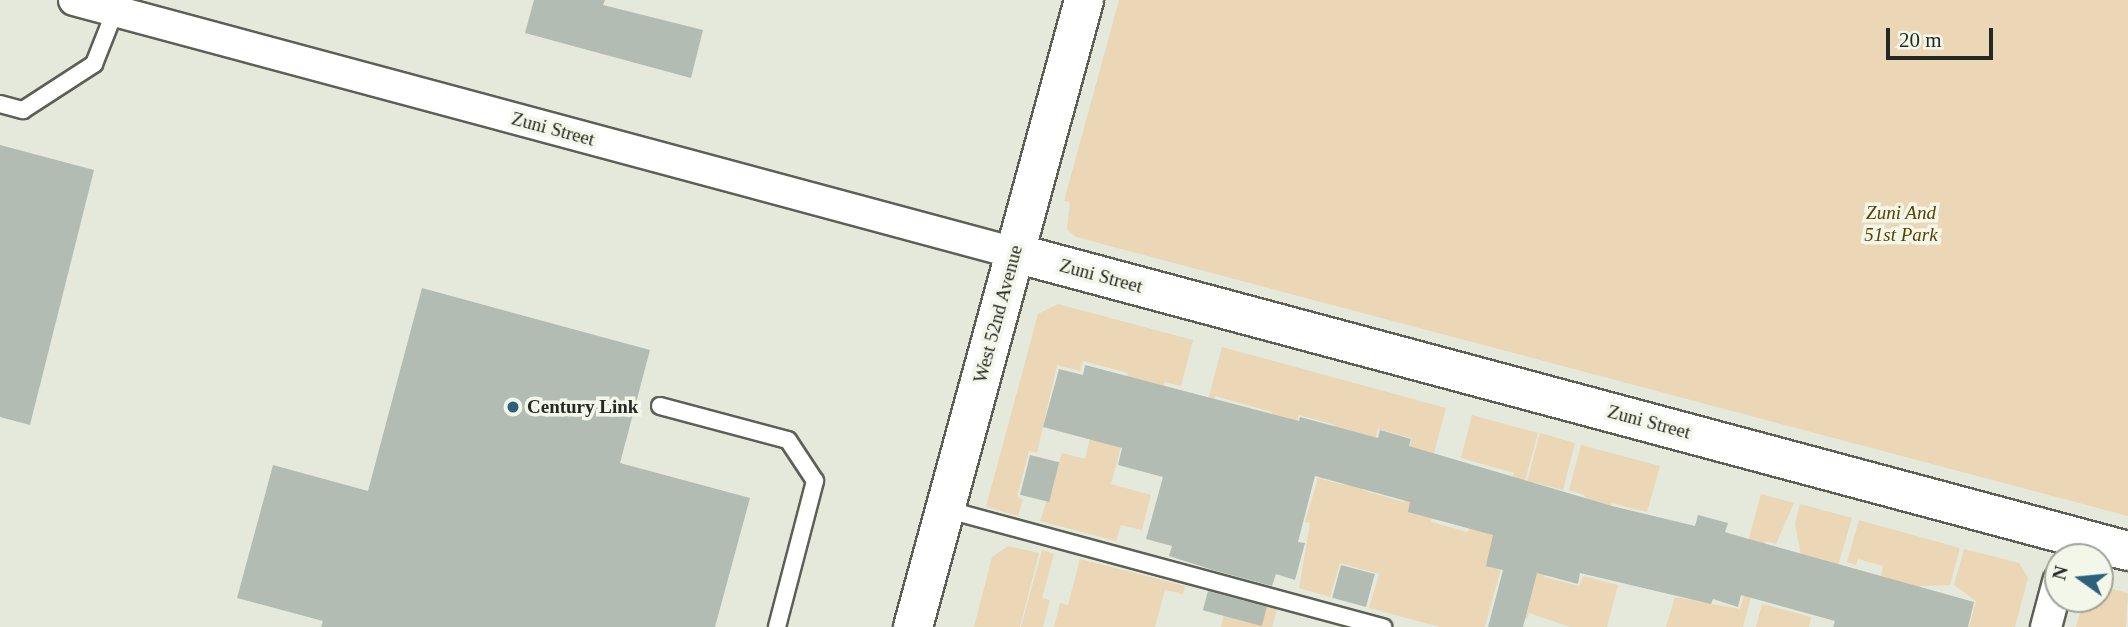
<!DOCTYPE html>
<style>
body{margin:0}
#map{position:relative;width:2128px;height:627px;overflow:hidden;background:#e4e9dc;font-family:"Times New Roman",serif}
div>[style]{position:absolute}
.green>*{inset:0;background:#ebd6b6}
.building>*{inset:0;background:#b2bcb2;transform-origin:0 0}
.roads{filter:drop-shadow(2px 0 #5c6055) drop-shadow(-2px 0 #5c6055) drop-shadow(0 2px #5c6055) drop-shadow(0 -2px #5c6055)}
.lane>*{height:16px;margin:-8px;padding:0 8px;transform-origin:8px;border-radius:8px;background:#fff}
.street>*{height:30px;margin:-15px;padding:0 15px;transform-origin:15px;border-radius:15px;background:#fff}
.secondary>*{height:38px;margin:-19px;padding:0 19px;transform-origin:19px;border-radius:19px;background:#fff}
.dots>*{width:19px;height:19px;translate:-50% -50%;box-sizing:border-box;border:4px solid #f2f7e9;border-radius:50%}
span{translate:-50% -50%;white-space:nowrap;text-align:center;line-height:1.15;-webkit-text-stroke:7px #f2f7e9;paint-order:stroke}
.street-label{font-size:19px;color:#262823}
.park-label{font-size:19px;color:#5c3f01;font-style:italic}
.poi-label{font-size:19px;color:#262823;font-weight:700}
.left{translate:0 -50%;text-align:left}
.north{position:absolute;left:2044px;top:543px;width:70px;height:70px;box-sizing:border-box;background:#f2f7e9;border:2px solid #a0a49a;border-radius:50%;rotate:285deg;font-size:19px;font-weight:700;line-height:28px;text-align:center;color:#262823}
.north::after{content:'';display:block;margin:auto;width:24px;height:32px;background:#2d607d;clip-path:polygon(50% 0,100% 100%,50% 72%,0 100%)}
.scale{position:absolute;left:1886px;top:28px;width:107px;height:32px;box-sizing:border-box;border:4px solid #262823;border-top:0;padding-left:9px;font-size:21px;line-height:24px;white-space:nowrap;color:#262823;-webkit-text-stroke:5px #f2f7e9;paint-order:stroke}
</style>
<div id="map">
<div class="green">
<div style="clip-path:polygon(1119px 0,2128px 0,2128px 516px,1076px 237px,1067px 229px,1070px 202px,1064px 201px)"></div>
<div style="clip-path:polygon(1058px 304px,1193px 340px,1181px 386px,1165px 382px,1161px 394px,1125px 385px,1128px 373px,1083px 361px,1080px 371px,1057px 365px,1037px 453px,1029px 451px,1017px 497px,1023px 499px,1018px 516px,986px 507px,1038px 314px)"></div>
<div style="clip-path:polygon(1222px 347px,1446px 408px,1434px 453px,1410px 447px,1412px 438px,1378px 429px,1370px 458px,1329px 447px,1335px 425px,1299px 415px,1284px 473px,1272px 412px,1215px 396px,1201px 447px,1196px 446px)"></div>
<div style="clip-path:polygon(1136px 391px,1111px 484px,1151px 495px,1142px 530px,1121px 525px,1116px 541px,1040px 521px,1062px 453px,1085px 459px,1092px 430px)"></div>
<div style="clip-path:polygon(1472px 415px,1538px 433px,1485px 627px,1440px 627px,1369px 608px,1379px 574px,1340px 563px,1330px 597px,1299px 588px,1310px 523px,1305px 522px,1318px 478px,1344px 485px,1353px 455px,1370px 460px,1362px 490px,1404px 502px,1406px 496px,1436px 504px,1431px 522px,1468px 532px,1472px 521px,1499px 528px,1514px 473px,1461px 458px)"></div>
<div style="clip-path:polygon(1540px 433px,1575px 443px,1563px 490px,1533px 482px,1515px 552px,1548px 561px,1544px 577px,1579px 586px,1583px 576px,1618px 585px,1607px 627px,1570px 627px,1529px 613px,1527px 619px,1493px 610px)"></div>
<div style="clip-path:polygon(1581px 445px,1660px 466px,1647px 512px,1612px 503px,1591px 576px,1582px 573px,1592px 507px,1584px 495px,1569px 490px)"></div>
<div style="clip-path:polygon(1761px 494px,1794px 503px,1776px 544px,1766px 541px,1743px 627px,1666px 627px,1675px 597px,1740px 609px,1751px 570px,1741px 568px)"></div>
<div style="clip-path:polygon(1800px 504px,1852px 518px,1838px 566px,1801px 555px,1795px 524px)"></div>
<div style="clip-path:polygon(1859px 520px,1960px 548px,1950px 585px,1920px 586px,1910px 627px,1875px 627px,1888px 578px,1881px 576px,1883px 566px,1858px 559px,1856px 565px,1847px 562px)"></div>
<div style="clip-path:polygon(1008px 546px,1039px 553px,1020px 627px,974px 627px,992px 557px)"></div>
<div style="clip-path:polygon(1964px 549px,2019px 563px,2028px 578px,2015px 627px,1969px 627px,1976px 601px,1954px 585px)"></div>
<div style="clip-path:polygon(1042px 550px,1054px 554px,1042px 598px,1050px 600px,1043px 627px,1021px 627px)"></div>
<div style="clip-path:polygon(1080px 559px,1185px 586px,1183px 594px,1165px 590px,1155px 627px,1054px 627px,1060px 603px,1068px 605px)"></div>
<div style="clip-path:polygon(2104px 587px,2128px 593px,2126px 627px,2076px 627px,2084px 599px,2100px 599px)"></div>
<div style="clip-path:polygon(1228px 597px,1277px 609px,1272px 627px,1221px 627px)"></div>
<div style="clip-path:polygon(1762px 604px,1811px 617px,1809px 627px,1756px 627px)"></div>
</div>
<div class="building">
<div style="clip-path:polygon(534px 0,605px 0,603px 5px,703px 30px,691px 78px,525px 33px)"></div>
<div style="clip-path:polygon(0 145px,94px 170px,30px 425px,0 417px)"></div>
<div style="clip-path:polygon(422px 288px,650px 350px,620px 463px,750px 498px,715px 627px,321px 627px,323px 621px,237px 598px,273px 465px,368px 491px)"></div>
<div style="clip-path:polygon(1085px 365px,1299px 421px,1300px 417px,1378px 438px,1380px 430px,1411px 439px,1409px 446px,1612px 506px,1691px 525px,1695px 526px,1698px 515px,1728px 523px,1725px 532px,1731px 534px,1974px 602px,1968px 627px,1833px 627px,1835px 621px,1741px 595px,1738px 607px,1713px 599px,1711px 604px,1580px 573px,1578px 584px,1537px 573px,1523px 627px,1488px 627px,1503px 570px,1486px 566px,1493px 535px,1408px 512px,1410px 502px,1315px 476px,1298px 542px,1305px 543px,1295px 580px,1276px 574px,1272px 586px,1213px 570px,1169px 556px,1172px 546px,1146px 539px,1163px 477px,1118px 465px,1122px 448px,1043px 427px,1059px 369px,1083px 375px)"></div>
<div style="left:1030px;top:455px;width:30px;height:41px;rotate:14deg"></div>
<div style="left:1341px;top:565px;width:35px;height:34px;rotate:15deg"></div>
<div style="left:1208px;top:591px;width:61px;height:20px;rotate:15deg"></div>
</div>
<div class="roads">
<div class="lane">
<div style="left:0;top:104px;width:24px;rotate:15deg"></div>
<div style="left:23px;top:110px;width:85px;rotate:-32.9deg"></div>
<div style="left:94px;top:64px;width:57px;rotate:-68.4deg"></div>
<div style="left:660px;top:406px;width:132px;rotate:14.9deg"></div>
<div style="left:788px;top:440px;width:49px;rotate:56.6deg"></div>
<div style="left:815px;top:481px;width:151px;rotate:104.6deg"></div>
<div style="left:945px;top:509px;width:454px;rotate:15.1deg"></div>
</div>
<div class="street">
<div style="left:74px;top:0;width:974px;rotate:15.05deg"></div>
<div style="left:2046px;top:627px;width:47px;rotate:-75.1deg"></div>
</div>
<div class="secondary">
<div style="left:1015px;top:253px;width:1152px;rotate:14.99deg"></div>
<div style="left:913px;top:627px;width:650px;rotate:-74.74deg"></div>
</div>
</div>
<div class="dots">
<div style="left:513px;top:407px;background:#2d607d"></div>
</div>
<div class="street-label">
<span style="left:553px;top:129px;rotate:15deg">Zuni Street</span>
<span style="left:1101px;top:276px;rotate:15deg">Zuni Street</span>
<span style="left:998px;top:314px;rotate:-75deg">West 52nd Avenue</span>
<span style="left:1649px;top:422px;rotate:15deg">Zuni Street</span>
</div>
<div class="park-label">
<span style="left:1901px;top:224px">Zuni And<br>51st Park</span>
</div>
<div class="poi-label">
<span class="left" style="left:527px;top:407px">Century Link</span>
</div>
<div class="north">N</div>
<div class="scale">20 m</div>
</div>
